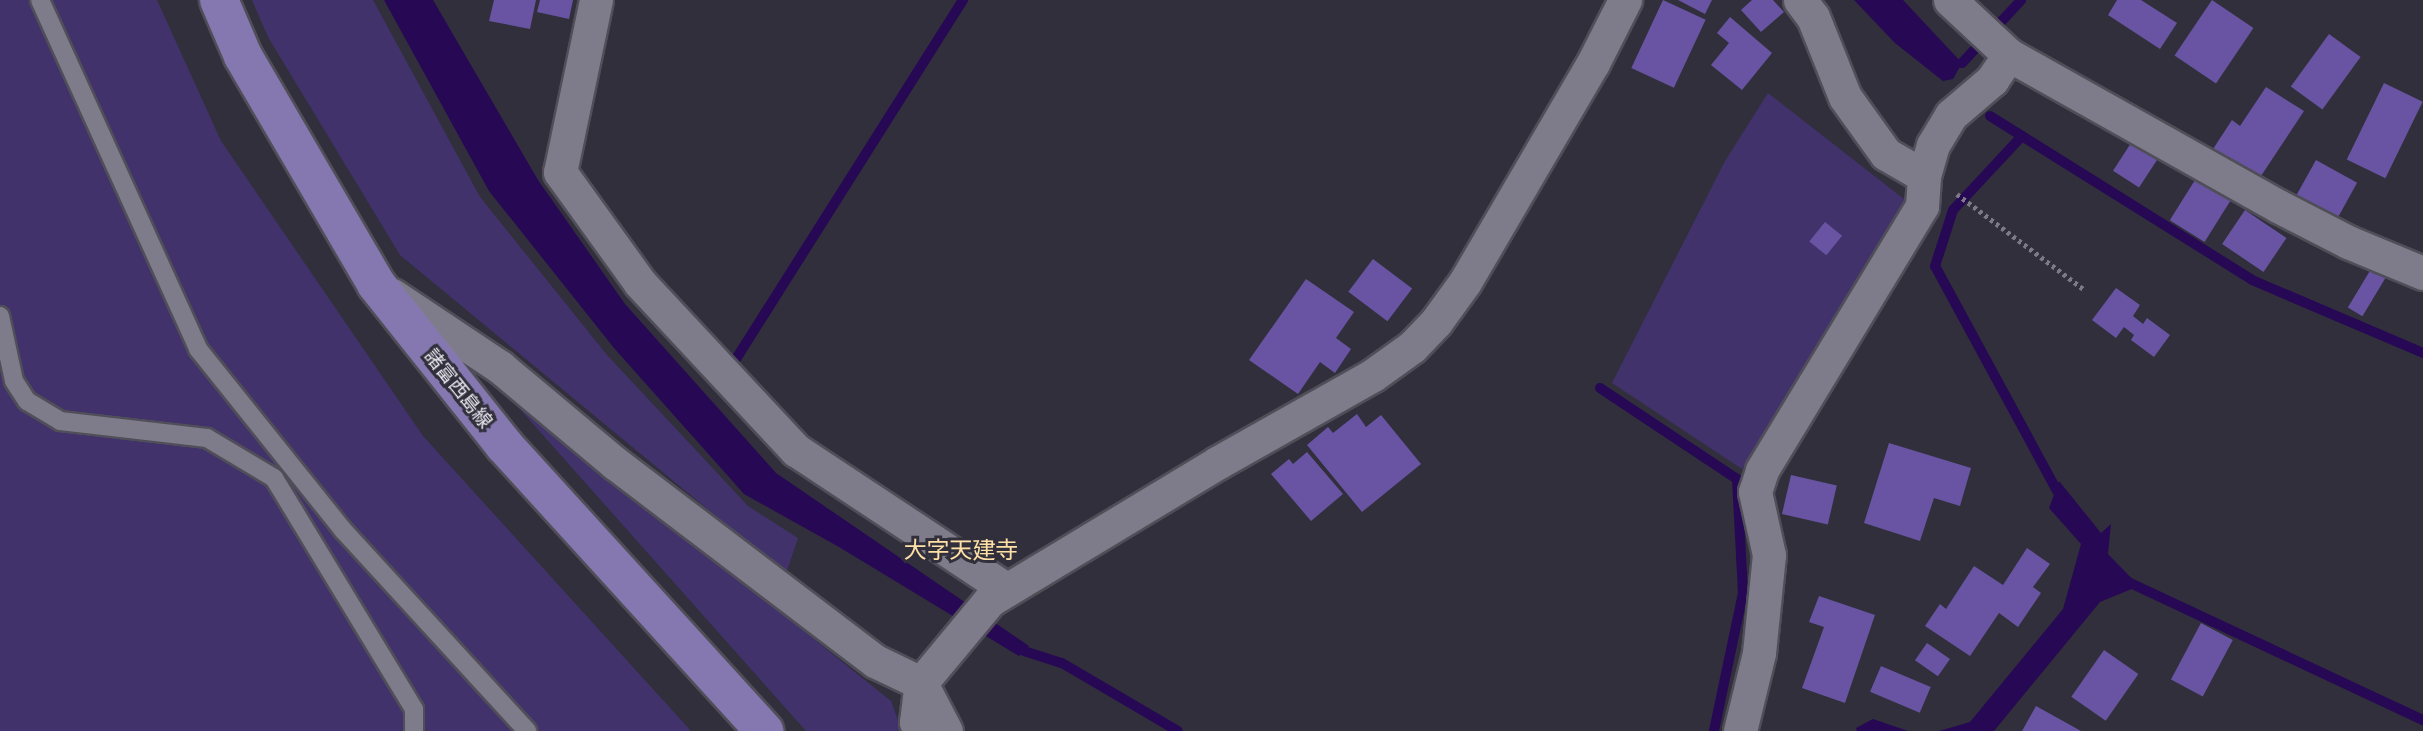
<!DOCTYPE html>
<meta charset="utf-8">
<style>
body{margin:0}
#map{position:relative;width:2423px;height:731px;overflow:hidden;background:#312f3b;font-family:Lato,"Noto Sans JP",sans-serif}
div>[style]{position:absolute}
.green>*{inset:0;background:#42326c}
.water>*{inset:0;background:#270855}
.stream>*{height:10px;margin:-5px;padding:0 5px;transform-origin:5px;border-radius:5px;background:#270855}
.building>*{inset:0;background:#6854a3;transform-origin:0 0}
.path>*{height:4.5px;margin-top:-2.25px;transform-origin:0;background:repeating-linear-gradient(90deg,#7c7a85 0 3.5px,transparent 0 7px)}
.roads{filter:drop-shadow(2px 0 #504e58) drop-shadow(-2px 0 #504e58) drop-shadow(0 2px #504e58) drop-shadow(0 -2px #504e58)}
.lane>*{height:18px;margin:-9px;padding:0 9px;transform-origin:9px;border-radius:9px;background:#7e7c8a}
.street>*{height:33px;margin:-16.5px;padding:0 16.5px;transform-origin:16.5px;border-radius:16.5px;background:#7e7c8a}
.primary>*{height:38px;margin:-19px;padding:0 19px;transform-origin:19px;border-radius:19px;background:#8578b1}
span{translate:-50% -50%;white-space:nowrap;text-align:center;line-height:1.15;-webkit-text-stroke:6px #312f3b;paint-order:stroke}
.street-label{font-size:19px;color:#ebeaf2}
.quarter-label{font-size:23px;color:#fee0a7}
</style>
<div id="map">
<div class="green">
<div style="clip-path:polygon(0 0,157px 0,221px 141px,423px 436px,691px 731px,0 731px)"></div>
<div style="clip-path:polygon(252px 0,373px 0,480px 197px,607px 355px,748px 506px,798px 538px,786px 574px,400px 255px,268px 37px)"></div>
<div style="clip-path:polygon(1768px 93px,1909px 203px,1742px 469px,1612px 383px,1725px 161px)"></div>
<div style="clip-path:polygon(502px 389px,891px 701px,902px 731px,806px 731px)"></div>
</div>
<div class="water">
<div style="clip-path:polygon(384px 0,433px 0,538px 180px,625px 304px,776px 473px,1029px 646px,1019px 656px,839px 547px,744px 494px,614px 348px,489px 191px)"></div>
<div style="clip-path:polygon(1854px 0,1903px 0,1962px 63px,1953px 79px,1943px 81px,1895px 43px)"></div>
<div style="clip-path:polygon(2059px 481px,2101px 533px,2111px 524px,2108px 554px,2139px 586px,2100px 602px,1994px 731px,1939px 731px,1970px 722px,2063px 609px,2081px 544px,2049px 508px)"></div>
<div style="clip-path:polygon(1873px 719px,1908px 731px,1857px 731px,1856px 728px)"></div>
</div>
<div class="stream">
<div style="left:1998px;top:25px;width:34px;rotate:-47deg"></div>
<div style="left:1962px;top:63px;width:21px;rotate:-47deg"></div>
<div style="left:1990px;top:116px;width:309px;rotate:32deg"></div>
<div style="left:2252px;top:280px;width:186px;rotate:23.1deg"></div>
<div style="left:2022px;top:136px;width:101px;rotate:133deg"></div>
<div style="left:1953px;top:210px;width:59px;rotate:107.8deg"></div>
<div style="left:1935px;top:266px;width:268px;rotate:61.5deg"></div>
<div style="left:736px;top:359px;width:425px;rotate:-57.7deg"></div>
<div style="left:1600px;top:388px;width:164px;rotate:33.6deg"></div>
<div style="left:1737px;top:479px;width:114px;rotate:87deg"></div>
<div style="left:1743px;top:593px;width:141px;rotate:101.9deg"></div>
<div style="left:2126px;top:581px;width:328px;rotate:25.1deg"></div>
<div style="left:1024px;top:651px;width:40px;rotate:18deg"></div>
<div style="left:1062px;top:663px;width:134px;rotate:30.4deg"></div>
</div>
<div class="building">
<div style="clip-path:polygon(494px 0,536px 0,530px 29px,489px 21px)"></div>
<div style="clip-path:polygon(540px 0,573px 0,569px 19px,537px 12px)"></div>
<div style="left:1663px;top:0;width:47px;height:75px;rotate:25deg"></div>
<div style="clip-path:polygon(1678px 0,1712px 0,1705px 14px)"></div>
<div style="clip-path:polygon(1752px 0,1773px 0,1784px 12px,1761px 32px,1741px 10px)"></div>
<div style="clip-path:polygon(2117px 0,2141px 0,2177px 23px,2160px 49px,2108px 15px)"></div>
<div style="left:2212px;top:0;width:50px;height:67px;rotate:34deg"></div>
<div style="clip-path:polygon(1730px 17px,1772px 53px,1742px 90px,1711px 65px,1729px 43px,1717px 33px)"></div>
<div style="left:2329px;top:34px;width:39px;height:65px;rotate:36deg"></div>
<div style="left:2384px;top:83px;width:43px;height:85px;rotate:26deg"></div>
<div style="clip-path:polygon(2266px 87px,2304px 111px,2259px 179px,2213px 149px,2232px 120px,2240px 126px)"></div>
<div style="left:2131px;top:143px;width:31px;height:33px;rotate:33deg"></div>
<div style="left:2316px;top:160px;width:47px;height:43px;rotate:29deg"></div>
<div style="left:2200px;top:172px;width:41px;height:57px;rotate:32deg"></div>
<div style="left:2245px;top:210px;width:50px;height:41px;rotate:34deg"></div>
<div style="left:1825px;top:222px;width:22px;height:25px;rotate:39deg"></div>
<div style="left:1373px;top:259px;width:49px;height:41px;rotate:37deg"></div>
<div style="left:2371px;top:269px;width:17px;height:45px;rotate:31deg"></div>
<div style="clip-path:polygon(1306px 279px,1354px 312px,1336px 338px,1351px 349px,1335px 373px,1320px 362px,1298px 394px,1249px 360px)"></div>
<div style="clip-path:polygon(2116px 288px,2140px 305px,2133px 316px,2143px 324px,2147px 318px,2170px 335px,2154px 357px,2131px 340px,2134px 335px,2124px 327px,2116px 338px,2092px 320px)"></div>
<div style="clip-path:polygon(1357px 414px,1366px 427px,1381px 415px,1421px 464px,1362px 512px,1307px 445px,1328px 427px,1333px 433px)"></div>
<div style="clip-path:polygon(1889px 443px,1971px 468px,1960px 506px,1934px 498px,1920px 541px,1864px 523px)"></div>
<div style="clip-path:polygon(1307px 452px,1343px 494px,1311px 521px,1271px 474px,1289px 459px,1293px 464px)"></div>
<div style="left:1791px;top:475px;width:47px;height:40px;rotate:13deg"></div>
<div style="clip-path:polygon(2027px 548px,2050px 564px,2033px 587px,2041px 593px,2018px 627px,1999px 613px,1970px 656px,1925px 626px,1940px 604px,1946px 609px,1974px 566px,2003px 585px)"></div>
<div style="clip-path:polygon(1819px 596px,1875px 615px,1845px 703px,1802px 688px,1824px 627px,1809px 622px)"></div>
<div style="left:2201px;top:623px;width:36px;height:64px;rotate:28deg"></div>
<div style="left:1927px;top:643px;width:28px;height:21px;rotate:35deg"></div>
<div style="left:2104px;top:650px;width:42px;height:57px;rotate:35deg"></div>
<div style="left:1881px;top:666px;width:54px;height:28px;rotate:23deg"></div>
<div style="clip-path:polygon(2036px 706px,2081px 731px,2022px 731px)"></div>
</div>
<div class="path">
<div style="left:1957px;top:194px;width:160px;rotate:36.9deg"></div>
</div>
<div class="roads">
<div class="lane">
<div style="left:40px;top:0;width:383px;rotate:65.6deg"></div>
<div style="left:198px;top:349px;width:232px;rotate:51.3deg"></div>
<div style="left:343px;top:530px;width:273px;rotate:47.5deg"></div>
<div style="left:0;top:316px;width:66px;rotate:77.8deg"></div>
<div style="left:14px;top:381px;width:24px;rotate:57deg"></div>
<div style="left:27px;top:401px;width:39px;rotate:31deg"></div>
<div style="left:60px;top:421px;width:148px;rotate:6.6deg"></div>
<div style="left:207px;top:438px;width:78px;rotate:30.8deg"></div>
<div style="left:274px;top:478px;width:270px;rotate:58.8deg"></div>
<div style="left:414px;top:709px;width:22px;rotate:90deg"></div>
</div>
<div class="street">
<div style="left:596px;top:0;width:176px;rotate:101.8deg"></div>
<div style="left:560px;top:172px;width:137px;rotate:54.2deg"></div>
<div style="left:640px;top:283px;width:229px;rotate:47deg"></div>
<div style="left:796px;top:450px;width:252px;rotate:33.5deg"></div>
<div style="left:1800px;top:0;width:21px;rotate:53deg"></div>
<div style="left:1813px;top:17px;width:86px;rotate:68.2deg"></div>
<div style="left:1845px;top:97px;width:70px;rotate:54.3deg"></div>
<div style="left:1886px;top:154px;width:44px;rotate:30.1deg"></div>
<div style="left:1950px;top:0;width:81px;rotate:43deg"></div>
<div style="left:2009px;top:55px;width:308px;rotate:29.3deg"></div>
<div style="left:2278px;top:206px;width:79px;rotate:27.2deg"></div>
<div style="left:2348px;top:242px;width:81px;rotate:22.5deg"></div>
<div style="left:392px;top:295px;width:130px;rotate:33.7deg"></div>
<div style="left:500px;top:367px;width:150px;rotate:39.9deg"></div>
<div style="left:615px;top:463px;width:327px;rotate:37.3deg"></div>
<div style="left:875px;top:661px;width:51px;rotate:25.6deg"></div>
<div style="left:921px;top:683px;width:54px;rotate:62.5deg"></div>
<div style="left:920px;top:731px;width:10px;rotate:-114deg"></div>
<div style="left:916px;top:722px;width:39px;rotate:-83deg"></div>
<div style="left:921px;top:683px;width:108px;rotate:-50.3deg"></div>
<div style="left:990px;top:600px;width:265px;rotate:-31.1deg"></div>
<div style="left:1217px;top:463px;width:179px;rotate:-29.4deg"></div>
<div style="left:1373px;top:375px;width:48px;rotate:-35.7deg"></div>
<div style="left:1412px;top:347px;width:35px;rotate:-46deg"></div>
<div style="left:1436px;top:322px;width:49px;rotate:-54.1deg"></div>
<div style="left:1465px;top:282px;width:254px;rotate:-59.7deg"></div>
<div style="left:1593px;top:63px;width:71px;rotate:-63.1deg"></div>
<div style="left:1740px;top:731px;width:80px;rotate:-76.3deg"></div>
<div style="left:1759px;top:653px;width:99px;rotate:-84.2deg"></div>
<div style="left:1769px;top:555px;width:65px;rotate:-102.5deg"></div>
<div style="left:1755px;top:492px;width:23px;rotate:-72deg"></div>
<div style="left:1762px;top:470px;width:309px;rotate:-58.8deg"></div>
<div style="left:1922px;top:206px;width:30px;rotate:-86deg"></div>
<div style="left:1924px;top:176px;width:32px;rotate:-74deg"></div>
<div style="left:1933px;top:145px;width:35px;rotate:-59deg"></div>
<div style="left:1951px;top:115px;width:54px;rotate:-40.5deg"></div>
<div style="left:1992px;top:80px;width:30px;rotate:-56deg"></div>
</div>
<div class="primary">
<div style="left:219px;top:0;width:61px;rotate:66.8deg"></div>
<div style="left:243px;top:56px;width:264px;rotate:59.7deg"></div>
<div style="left:376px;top:284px;width:206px;rotate:51.5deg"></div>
<div style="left:504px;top:445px;width:387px;rotate:47.7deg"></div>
</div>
</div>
<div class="street-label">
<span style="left:459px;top:388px;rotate:51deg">諸富西島線</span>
</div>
<div class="quarter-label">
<span style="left:961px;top:549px">大字天建寺</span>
</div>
</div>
